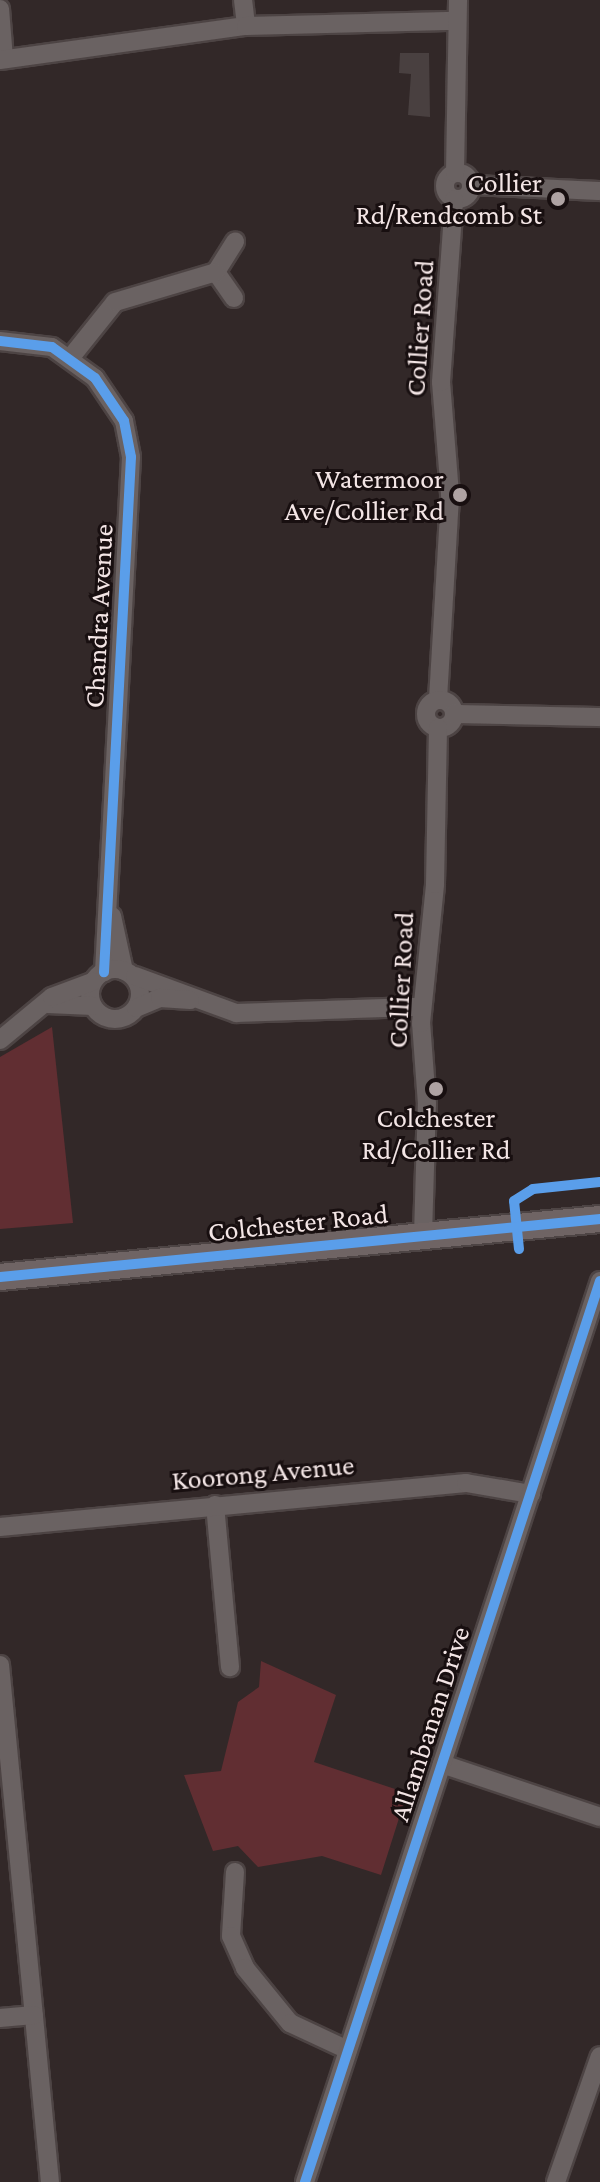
<!DOCTYPE html>
<style>
body{margin:0}
#map{position:relative;width:600px;height:2182px;overflow:hidden;background:#322828;font-family:"Crimson Pro",serif}
div>[style]{position:absolute}
.green>*{inset:0;background:#612e32}
.building>*{inset:0;background:#494040}
.roads{filter:drop-shadow(2px 0 #4d4444) drop-shadow(-2px 0 #4d4444) drop-shadow(0 2px #4d4444) drop-shadow(0 -2px #4d4444)}
.street>*{height:18px;margin:-9px;padding:0 9px;transform-origin:9px;border-radius:9px;background:#6a6262}
.street>.ring{margin:-9px;padding:0;box-sizing:content-box;background:none;border:18px solid #6a6262;border-radius:50%}
.secondary>*{height:26px;margin:-13px;padding:0 13px;transform-origin:13px;border-radius:13px;background:#6f6464}
.cycleway>*{height:10px;margin:-5px;padding:0 5px;transform-origin:5px;border-radius:5px;background:#5a9eea}
.dots>*{width:22px;height:22px;translate:-50% -50%;box-sizing:border-box;border:4px solid #180f10;border-radius:50%}
span{translate:-50% -50%;white-space:nowrap;text-align:center;line-height:1.15;-webkit-text-stroke:6px #180f10;paint-order:stroke}
.poi-label{font-size:28px;color:#f3e5e5}
.right{translate:-100% -50%;text-align:right}
.street-label{font-size:28px;color:#f3e5e5}
</style>
<div id="map">
<div class="green">
<div style="clip-path:polygon(52px 1027px,73px 1223px,0 1229px,0 1057px)"></div>
<div style="clip-path:polygon(261px 1661px,336px 1695px,314px 1762px,407px 1793px,381px 1875px,322px 1856px,258px 1867px,238px 1846px,213px 1851px,184px 1775px,221px 1771px,238px 1702px,259px 1687px)"></div>
</div>
<div class="building">
<div style="clip-path:polygon(400px 53px,429px 53px,430px 117px,408px 115px,411px 74px,399px 73px)"></div>
</div>
<div class="roads">
<div class="street">
<div style="left:243px;top:0;width:26px;rotate:83deg"></div>
<div style="left:0;top:9px;width:50px;rotate:85.4deg"></div>
<div style="left:0;top:60px;width:248px;rotate:-7.9deg"></div>
<div style="left:246px;top:26px;width:211px;rotate:-1.4deg"></div>
<div class="ring" style="left:445px;top:173px;width:8px;height:8px"></div>
<div style="left:455px;top:173px;width:173px;rotate:-89deg"></div>
<div style="left:472px;top:185px;width:128px;rotate:2.7deg"></div>
<div style="left:234px;top:298px;width:32px;rotate:-125deg"></div>
<div style="left:216px;top:272px;width:36px;rotate:-58deg"></div>
<div style="left:0;top:341px;width:52px;rotate:6.6deg"></div>
<div style="left:52px;top:347px;width:53px;rotate:35.8deg"></div>
<div style="left:95px;top:378px;width:52px;rotate:56deg"></div>
<div style="left:124px;top:421px;width:37px;rotate:79deg"></div>
<div style="left:131px;top:457px;width:516px;rotate:93deg"></div>
<div style="left:71px;top:357px;width:70px;rotate:-51.3deg"></div>
<div style="left:115px;top:302px;width:105px;rotate:-16.5deg"></div>
<div style="left:438px;top:699px;width:205px;rotate:-86.6deg"></div>
<div style="left:450px;top:494px;width:112px;rotate:-94.6deg"></div>
<div style="left:441px;top:382px;width:183px;rotate:-85.9deg"></div>
<div class="ring" style="left:426px;top:700px;width:10px;height:10px"></div>
<div style="left:454px;top:714px;width:146px;rotate:1.2deg"></div>
<div style="left:112px;top:916px;width:56px;rotate:77.7deg"></div>
<div class="ring" style="left:90px;top:969px;width:32px;height:32px"></div>
<div style="left:135px;top:976px;width:108px;rotate:20.1deg"></div>
<div style="left:236px;top:1013px;width:185px;rotate:-1.9deg"></div>
<div style="left:47px;top:1004px;width:46px;rotate:2.5deg"></div>
<div style="left:136px;top:1008px;width:26px;rotate:-23deg"></div>
<div style="left:160px;top:998px;width:30px;rotate:4deg"></div>
<div style="left:0;top:1040px;width:67px;rotate:-39.6deg"></div>
<div style="left:52px;top:997px;width:43px;rotate:-20.6deg"></div>
<div style="left:423px;top:1235px;width:131px;rotate:-88.3deg"></div>
<div style="left:427px;top:1104px;width:81px;rotate:-94.2deg"></div>
<div style="left:421px;top:1023px;width:140px;rotate:-84.2deg"></div>
<div style="left:435px;top:884px;width:156px;rotate:-88.9deg"></div>
<div style="left:215px;top:1505px;width:163px;rotate:84.7deg"></div>
<div style="left:0;top:1527px;width:468px;rotate:-5.4deg"></div>
<div style="left:466px;top:1483px;width:66px;rotate:9.6deg"></div>
<div style="left:0;top:1665px;width:519px;rotate:84.48deg"></div>
<div style="left:442px;top:1764px;width:167px;rotate:18.5deg"></div>
<div style="left:235px;top:1872px;width:64px;rotate:93.6deg"></div>
<div style="left:231px;top:1936px;width:35px;rotate:66deg"></div>
<div style="left:245px;top:1968px;width:71px;rotate:50.7deg"></div>
<div style="left:290px;top:2023px;width:64px;rotate:25deg"></div>
<div style="left:0;top:2018px;width:34px;rotate:-5deg"></div>
<div style="left:305px;top:2182px;width:948px;rotate:-71.87deg"></div>
<div style="left:556px;top:2182px;width:133px;rotate:-70.8deg"></div>
</div>
<div class="secondary">
<div style="left:0;top:1277px;width:603px;rotate:-5.52deg"></div>
</div>
</div>
<div class="cycleway">
<div style="left:0;top:341px;width:52px;rotate:6.6deg"></div>
<div style="left:52px;top:347px;width:53px;rotate:35.8deg"></div>
<div style="left:95px;top:378px;width:52px;rotate:56deg"></div>
<div style="left:124px;top:421px;width:37px;rotate:79deg"></div>
<div style="left:131px;top:457px;width:516px;rotate:93deg"></div>
<div style="left:519px;top:1249px;width:48px;rotate:-95.9deg"></div>
<div style="left:514px;top:1201px;width:22px;rotate:-32deg"></div>
<div style="left:533px;top:1189px;width:67px;rotate:-6deg"></div>
<div style="left:0;top:1277px;width:603px;rotate:-5.52deg"></div>
<div style="left:305px;top:2182px;width:948px;rotate:-71.87deg"></div>
</div>
<div class="dots">
<div style="left:558px;top:199px;background:#afa3a3"></div>
<div style="left:460px;top:495px;background:#afa3a3"></div>
<div style="left:436px;top:1089px;background:#afa3a3"></div>
</div>
<div class="poi-label">
<span class="right" style="left:542px;top:199px">Collier<br>Rd/Rendcomb St</span>
<span class="right" style="left:444px;top:495px">Watermoor<br>Ave/Collier Rd</span>
<span style="left:436px;top:1134px">Colchester<br>Rd/Collier Rd</span>
</div>
<div class="street-label">
<span style="left:420px;top:328px;rotate:-86deg">Collier Road</span>
<span style="left:99px;top:616px;rotate:-87deg">Chandra Avenue</span>
<span style="left:401px;top:980px;rotate:-87deg">Collier Road</span>
<span style="left:298px;top:1223px;rotate:-6deg">Colchester Road</span>
<span style="left:263px;top:1473px;rotate:-5deg">Koorong Avenue</span>
<span style="left:430px;top:1724px;rotate:-72deg">Allambanan Drive</span>
</div>
</div>
